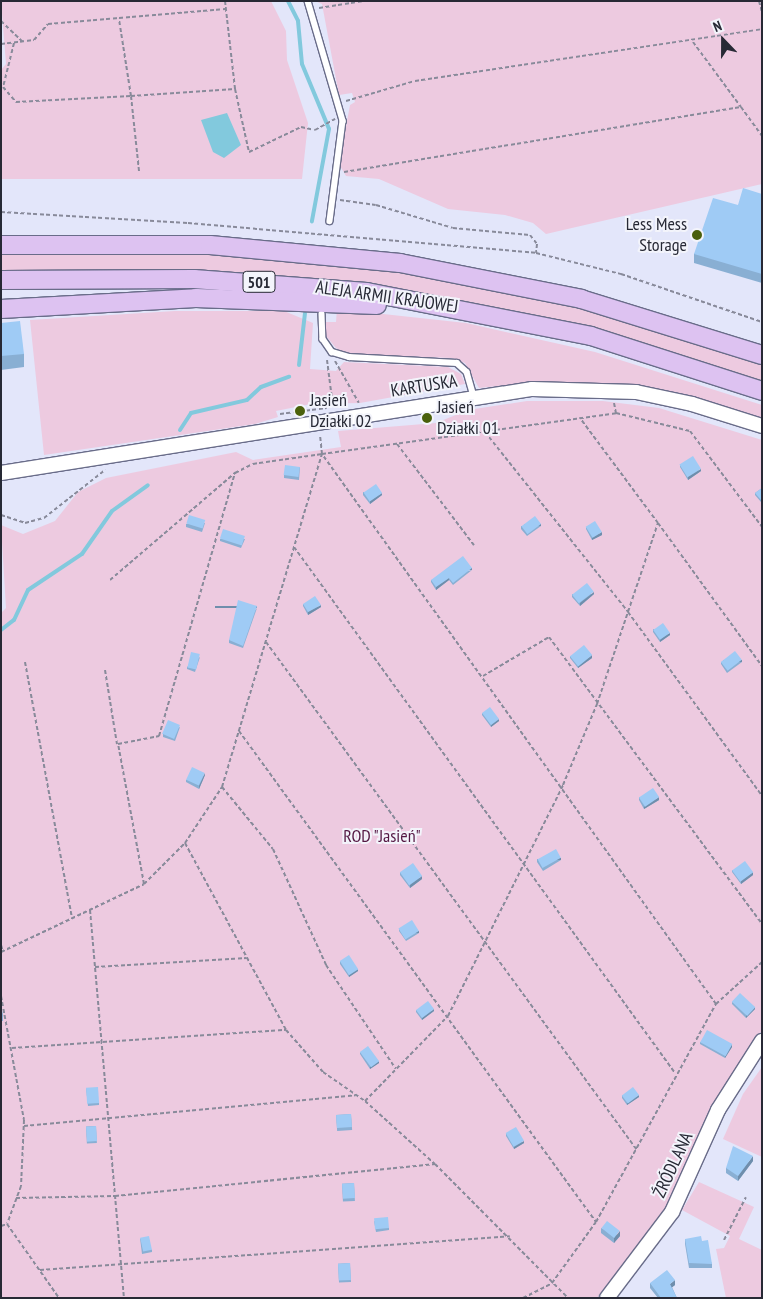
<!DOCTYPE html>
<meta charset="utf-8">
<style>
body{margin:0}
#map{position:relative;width:763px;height:1299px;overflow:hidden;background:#e3e6fa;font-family:"PT Sans Narrow",sans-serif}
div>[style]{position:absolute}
.green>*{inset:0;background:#edcae0}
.water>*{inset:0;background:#82c9dd}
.stream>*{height:4px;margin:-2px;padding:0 2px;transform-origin:2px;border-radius:2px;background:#82c9dd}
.path>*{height:2px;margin-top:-1px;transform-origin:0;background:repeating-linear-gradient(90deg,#888a9a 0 4px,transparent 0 6.5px)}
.roads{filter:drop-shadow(1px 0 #696c89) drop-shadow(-1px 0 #696c89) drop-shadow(0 1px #696c89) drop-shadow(0 -1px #696c89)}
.service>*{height:5.5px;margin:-2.75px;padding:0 2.75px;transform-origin:2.75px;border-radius:2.75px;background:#fff}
.tertiary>*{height:14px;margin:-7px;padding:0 7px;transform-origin:7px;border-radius:7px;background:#fff}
.primary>*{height:18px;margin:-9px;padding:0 9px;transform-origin:9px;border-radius:9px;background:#ddc2f1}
.wall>*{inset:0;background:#89afd3;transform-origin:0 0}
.shaded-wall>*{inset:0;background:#6f8eac;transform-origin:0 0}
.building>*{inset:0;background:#9fcbf5;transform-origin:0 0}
.dots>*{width:14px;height:14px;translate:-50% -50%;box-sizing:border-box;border:2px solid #f3f4fb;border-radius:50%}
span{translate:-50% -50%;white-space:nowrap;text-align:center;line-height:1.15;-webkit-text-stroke:4px #f3f4fb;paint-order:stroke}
.shield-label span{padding:1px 4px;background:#f3f4fb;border:1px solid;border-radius:4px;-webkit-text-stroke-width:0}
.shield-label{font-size:16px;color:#272935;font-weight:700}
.poi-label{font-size:18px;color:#272935}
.right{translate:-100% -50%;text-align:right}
.left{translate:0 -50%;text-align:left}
.street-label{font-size:18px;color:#272935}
.park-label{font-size:18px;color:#551844}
.frame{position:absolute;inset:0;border:2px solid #272935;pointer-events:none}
.north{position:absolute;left:698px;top:15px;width:50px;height:50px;-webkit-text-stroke:4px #f3f4fb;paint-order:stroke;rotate:338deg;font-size:14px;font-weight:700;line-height:20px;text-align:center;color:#272935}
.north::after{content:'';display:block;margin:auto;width:18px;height:22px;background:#272935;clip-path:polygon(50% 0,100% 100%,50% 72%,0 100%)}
</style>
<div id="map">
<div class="green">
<div style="clip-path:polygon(1px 1px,271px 1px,286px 31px,287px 60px,308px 123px,302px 179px,1px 179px,1px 70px,6px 64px)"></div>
<div style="clip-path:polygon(315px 1px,762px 1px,762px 184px,546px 234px,533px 223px,505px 215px,448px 209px,379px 179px,346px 176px,339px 164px,350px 105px,355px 102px,352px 93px,339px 95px,322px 4px)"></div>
<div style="clip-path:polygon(131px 251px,262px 255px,489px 285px,594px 311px,762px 364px,762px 383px,591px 328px,356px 284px,263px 274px,1px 271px,1px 252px)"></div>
<div style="clip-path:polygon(337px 309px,466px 323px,595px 352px,762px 405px,762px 420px,647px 387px,535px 382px,479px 388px,465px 363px,451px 358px,346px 354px,336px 348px,326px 336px,325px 322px,336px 322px)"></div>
<div style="clip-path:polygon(175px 311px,284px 311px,313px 323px,310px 369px,336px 371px,344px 362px,448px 367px,461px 374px,465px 384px,360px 403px,311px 404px,276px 411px,278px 417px,255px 424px,44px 455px,30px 320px)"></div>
<div style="clip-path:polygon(527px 401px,603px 401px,659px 408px,762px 440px,762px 1030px,710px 1110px,671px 1201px,597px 1298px,1px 1298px,1px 613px,6px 608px,1px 525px,23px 534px,55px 521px,78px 492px,106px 478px,236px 452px,253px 460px,341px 447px,338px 431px,436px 423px,468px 410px)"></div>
<div style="clip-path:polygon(762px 1067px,762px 1157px,723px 1139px,743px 1094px)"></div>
<div style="clip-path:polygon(699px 1182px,754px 1207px,739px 1239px,762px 1250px,762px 1298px,726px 1298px,716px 1249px,724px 1248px,730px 1236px,682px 1210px)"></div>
</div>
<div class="water">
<div style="clip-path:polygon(227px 113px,241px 145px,224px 158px,213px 152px,201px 120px)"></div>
</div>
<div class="stream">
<div style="left:288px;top:1px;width:22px;rotate:63deg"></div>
<div style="left:298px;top:21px;width:43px;rotate:84.7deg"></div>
<div style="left:302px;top:64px;width:70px;rotate:67.4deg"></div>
<div style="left:329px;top:129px;width:94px;rotate:100.5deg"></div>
<div style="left:299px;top:365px;width:52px;rotate:-83.4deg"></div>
<div style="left:180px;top:430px;width:20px;rotate:-57deg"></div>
<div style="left:191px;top:413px;width:57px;rotate:-13.1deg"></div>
<div style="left:247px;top:400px;width:19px;rotate:-43deg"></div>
<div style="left:261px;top:387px;width:30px;rotate:-20deg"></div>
<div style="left:1px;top:630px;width:16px;rotate:-38deg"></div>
<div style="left:14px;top:620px;width:33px;rotate:-65deg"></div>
<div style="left:28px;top:590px;width:65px;rotate:-33.7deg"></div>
<div style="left:82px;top:554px;width:52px;rotate:-55.1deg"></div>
<div style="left:112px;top:511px;width:44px;rotate:-35.8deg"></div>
</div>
<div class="path">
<div style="left:225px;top:1px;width:89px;rotate:83.5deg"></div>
<div style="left:759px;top:1px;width:11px;rotate:75deg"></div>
<div style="left:319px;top:8px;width:45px;rotate:-9deg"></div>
<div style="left:1px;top:21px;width:30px;rotate:44deg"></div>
<div style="left:693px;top:42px;width:81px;rotate:53.6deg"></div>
<div style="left:14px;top:43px;width:45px;rotate:104deg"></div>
<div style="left:3px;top:87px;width:20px;rotate:49deg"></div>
<div style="left:16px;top:102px;width:115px;rotate:-3deg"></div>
<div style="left:131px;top:96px;width:78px;rotate:-98.9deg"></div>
<div style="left:1px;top:44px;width:33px;rotate:-7deg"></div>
<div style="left:34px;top:40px;width:21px;rotate:-49deg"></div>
<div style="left:48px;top:24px;width:178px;rotate:-4.8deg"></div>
<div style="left:346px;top:101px;width:72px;rotate:-16.2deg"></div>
<div style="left:415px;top:81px;width:351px;rotate:-8.5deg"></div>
<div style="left:139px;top:171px;width:75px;rotate:-96.1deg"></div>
<div style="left:131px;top:96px;width:104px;rotate:-3.9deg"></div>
<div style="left:235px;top:89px;width:65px;rotate:77.5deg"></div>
<div style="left:249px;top:152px;width:58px;rotate:-25.7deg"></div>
<div style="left:301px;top:127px;width:14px;rotate:12deg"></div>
<div style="left:315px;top:130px;width:23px;rotate:-29deg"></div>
<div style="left:344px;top:172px;width:402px;rotate:-9.3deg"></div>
<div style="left:741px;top:107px;width:36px;rotate:54deg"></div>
<div style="left:340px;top:200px;width:36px;rotate:8deg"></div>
<div style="left:376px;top:205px;width:80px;rotate:16.6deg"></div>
<div style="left:453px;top:228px;width:77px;rotate:5.2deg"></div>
<div style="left:530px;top:235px;width:11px;rotate:52deg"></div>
<div style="left:537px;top:244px;width:9px;rotate:96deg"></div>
<div style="left:1px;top:212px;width:187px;rotate:3.4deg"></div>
<div style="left:188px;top:223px;width:349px;rotate:4.9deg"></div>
<div style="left:536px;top:253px;width:88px;rotate:13.9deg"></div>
<div style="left:621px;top:274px;width:149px;rotate:18.8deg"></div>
<div style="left:327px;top:360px;width:47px;rotate:82.7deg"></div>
<div style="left:335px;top:361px;width:48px;rotate:60.3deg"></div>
<div style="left:614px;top:403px;width:10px;rotate:79deg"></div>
<div style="left:280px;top:414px;width:47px;rotate:-7.3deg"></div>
<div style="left:485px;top:432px;width:230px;rotate:51.5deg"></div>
<div style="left:628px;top:612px;width:228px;rotate:53.9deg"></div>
<div style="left:397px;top:444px;width:127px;rotate:52.7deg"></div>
<div style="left:1px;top:515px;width:25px;rotate:18deg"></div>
<div style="left:25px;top:523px;width:20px;rotate:-15deg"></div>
<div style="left:44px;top:518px;width:78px;rotate:-38.2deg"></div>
<div style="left:658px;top:523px;width:177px;rotate:54deg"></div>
<div style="left:294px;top:547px;width:649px;rotate:54.08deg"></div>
<div style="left:110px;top:580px;width:165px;rotate:-40.6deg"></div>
<div style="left:266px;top:642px;width:629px;rotate:53.86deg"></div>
<div style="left:25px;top:662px;width:261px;rotate:79.6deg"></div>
<div style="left:105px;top:670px;width:75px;rotate:80.8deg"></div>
<div style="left:483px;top:676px;width:77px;rotate:-30.6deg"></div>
<div style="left:549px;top:637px;width:357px;rotate:53.4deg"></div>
<div style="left:239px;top:731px;width:607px;rotate:53.98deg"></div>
<div style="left:222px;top:787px;width:80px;rotate:50.6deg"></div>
<div style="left:273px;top:849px;width:128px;rotate:65.4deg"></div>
<div style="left:326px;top:965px;width:125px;rotate:56.1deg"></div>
<div style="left:185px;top:843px;width:213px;rotate:61.6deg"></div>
<div style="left:286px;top:1030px;width:56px;rotate:48.6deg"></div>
<div style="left:323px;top:1072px;width:51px;rotate:34.6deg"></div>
<div style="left:365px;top:1101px;width:94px;rotate:42deg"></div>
<div style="left:435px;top:1164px;width:189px;rotate:45.2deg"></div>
<div style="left:144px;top:884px;width:142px;rotate:-100.5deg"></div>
<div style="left:118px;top:744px;width:42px;rotate:-11deg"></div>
<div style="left:159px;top:736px;width:274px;rotate:-73.9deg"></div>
<div style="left:235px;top:473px;width:20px;rotate:-27deg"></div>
<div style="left:253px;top:464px;width:70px;rotate:-8.2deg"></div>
<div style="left:90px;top:910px;width:389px;rotate:85deg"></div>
<div style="left:1px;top:945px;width:7px;rotate:74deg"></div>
<div style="left:1px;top:952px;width:158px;rotate:-25.4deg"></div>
<div style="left:144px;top:884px;width:58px;rotate:-45deg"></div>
<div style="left:185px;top:843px;width:67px;rotate:-56.5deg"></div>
<div style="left:222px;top:787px;width:348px;rotate:-73.3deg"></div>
<div style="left:322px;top:454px;width:18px;rotate:-96deg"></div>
<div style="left:95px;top:967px;width:152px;rotate:-3.4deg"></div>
<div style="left:1px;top:996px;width:126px;rotate:79.5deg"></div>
<div style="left:24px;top:1120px;width:66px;rotate:92.6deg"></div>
<div style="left:21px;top:1186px;width:40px;rotate:110.2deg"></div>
<div style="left:7px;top:1224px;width:90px;rotate:54.9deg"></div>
<div style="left:716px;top:1004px;width:677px;rotate:-125.62deg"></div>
<div style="left:322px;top:454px;width:297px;rotate:-7.9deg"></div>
<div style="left:616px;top:413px;width:76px;rotate:13.7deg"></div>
<div style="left:690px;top:431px;width:120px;rotate:53.1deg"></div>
<div style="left:12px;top:1048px;width:275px;rotate:-3.8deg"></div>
<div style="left:365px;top:1101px;width:119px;rotate:-45.7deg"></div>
<div style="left:448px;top:1016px;width:258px;rotate:-63.5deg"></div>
<div style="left:563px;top:785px;width:88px;rotate:-67.2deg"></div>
<div style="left:597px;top:704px;width:191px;rotate:-71.4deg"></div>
<div style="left:658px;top:523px;width:131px;rotate:-126.6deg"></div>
<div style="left:24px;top:1126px;width:333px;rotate:-5.3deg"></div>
<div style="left:16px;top:1198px;width:99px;rotate:-1.2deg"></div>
<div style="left:115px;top:1196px;width:322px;rotate:-5.7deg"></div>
<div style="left:1px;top:1226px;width:6px;rotate:-18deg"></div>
<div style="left:724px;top:1240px;width:48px;rotate:-62.9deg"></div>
<div style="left:40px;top:1270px;width:471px;rotate:-4.1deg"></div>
<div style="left:523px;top:1298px;width:33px;rotate:-27deg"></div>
<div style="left:552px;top:1283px;width:75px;rotate:-54.2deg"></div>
<div style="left:596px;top:1222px;width:249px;rotate:-61.2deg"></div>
<div style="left:716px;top:1004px;width:62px;rotate:-42.4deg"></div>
</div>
<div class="roads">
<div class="service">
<div style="left:308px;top:1px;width:125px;rotate:73.7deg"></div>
<div style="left:343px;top:121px;width:101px;rotate:97.4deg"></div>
<div style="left:322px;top:314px;width:25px;rotate:88deg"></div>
<div style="left:323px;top:339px;width:16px;rotate:55deg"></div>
<div style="left:332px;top:352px;width:18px;rotate:16deg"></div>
<div style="left:349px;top:357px;width:108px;rotate:3.2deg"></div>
<div style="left:457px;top:363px;width:13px;rotate:42deg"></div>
<div style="left:467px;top:372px;width:26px;rotate:74deg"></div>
</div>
<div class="tertiary">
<div style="left:1px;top:473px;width:538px;rotate:-8.99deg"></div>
<div style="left:532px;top:389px;width:104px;rotate:1.7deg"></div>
<div style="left:636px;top:392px;width:57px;rotate:12.1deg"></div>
<div style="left:692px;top:404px;width:73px;rotate:17.4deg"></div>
<div style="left:607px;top:1298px;width:108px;rotate:-52.9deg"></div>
<div style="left:672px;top:1212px;width:112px;rotate:-65.7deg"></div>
<div style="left:718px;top:1110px;width:82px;rotate:-57.5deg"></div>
</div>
<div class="primary">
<div style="left:1px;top:245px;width:209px"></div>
<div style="left:210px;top:245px;width:191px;rotate:5.4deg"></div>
<div style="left:400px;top:263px;width:185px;rotate:11.2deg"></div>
<div style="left:581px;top:299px;width:189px;rotate:17.2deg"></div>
<div style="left:1px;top:280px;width:193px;rotate:-0.3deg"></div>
<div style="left:194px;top:279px;width:173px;rotate:4.3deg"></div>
<div style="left:367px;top:292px;width:228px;rotate:11.1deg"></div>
<div style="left:591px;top:336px;width:180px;rotate:17.8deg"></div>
<div style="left:1px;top:309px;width:195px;rotate:-3.2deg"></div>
<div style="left:196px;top:298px;width:181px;rotate:2.2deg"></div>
</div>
</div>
<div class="wall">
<div style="clip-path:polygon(762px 194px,762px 283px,694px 263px,694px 254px,738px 205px)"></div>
<div style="clip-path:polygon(1px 323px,24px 354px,24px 367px,1px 370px)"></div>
<div style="clip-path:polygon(680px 465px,701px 471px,688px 480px,680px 467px)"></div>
<div style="clip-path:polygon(300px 467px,299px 480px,284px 478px,284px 475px)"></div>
<div style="clip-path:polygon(762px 488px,762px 502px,761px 502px,755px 495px,755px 493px)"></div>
<div style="clip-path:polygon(363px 492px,382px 495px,370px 504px,363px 495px)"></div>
<div style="clip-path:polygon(205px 523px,202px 532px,186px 527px,186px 524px)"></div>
<div style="clip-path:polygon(521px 526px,541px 526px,527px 536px,521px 529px)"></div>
<div style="clip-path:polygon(586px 527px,602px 535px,592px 540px,586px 529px)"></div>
<div style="clip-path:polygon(220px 539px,245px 539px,241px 548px,220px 541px)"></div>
<div style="clip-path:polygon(472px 570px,453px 585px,449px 580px,436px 590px,431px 582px,431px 580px)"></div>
<div style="clip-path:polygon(572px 594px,594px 594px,580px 606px,572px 597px)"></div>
<div style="clip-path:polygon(303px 604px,321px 607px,308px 615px,303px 606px)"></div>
<div style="clip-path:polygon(257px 608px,243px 648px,229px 643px,229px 640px)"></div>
<div style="clip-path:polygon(653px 629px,670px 635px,660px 642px,653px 632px)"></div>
<div style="clip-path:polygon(570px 656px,592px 658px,578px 668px,570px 658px)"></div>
<div style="clip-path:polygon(200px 657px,195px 672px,187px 669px,187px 667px)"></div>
<div style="clip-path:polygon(721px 662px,742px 662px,727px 673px,721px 664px)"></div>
<div style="clip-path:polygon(482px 713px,499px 721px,491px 727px,482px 715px)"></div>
<div style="clip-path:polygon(180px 727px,175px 741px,163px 737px,163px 734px)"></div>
<div style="clip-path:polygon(205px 775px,199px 789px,186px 782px,186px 780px)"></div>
<div style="clip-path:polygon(639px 797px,659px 800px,644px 809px,639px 800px)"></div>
<div style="clip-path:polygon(537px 859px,561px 860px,543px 871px,537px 862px)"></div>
<div style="clip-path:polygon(732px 870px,753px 875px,741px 884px,732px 872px)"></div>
<div style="clip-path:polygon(400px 872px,422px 879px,410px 888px,400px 875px)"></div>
<div style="clip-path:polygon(399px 929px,419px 933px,406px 941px,399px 931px)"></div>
<div style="clip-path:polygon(340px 961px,358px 971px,349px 977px,340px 964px)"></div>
<div style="clip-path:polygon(732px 1002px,755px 1009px,746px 1018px,732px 1004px)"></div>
<div style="clip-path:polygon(1px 1007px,3px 1014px,3px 1021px,1px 1021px)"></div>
<div style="clip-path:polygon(416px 1010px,434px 1011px,422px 1020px,416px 1012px)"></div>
<div style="clip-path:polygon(700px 1042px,732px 1047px,725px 1058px,700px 1044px)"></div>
<div style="clip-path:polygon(360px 1052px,379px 1063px,370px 1069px,360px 1054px)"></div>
<div style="clip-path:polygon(86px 1088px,99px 1103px,99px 1105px,88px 1106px)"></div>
<div style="clip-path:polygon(622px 1095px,639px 1097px,627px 1105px,622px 1098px)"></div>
<div style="left:351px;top:1114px;width:16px;height:15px;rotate:86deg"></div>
<div style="left:96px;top:1126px;width:17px;height:10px;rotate:87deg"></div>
<div style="clip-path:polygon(506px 1133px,524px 1143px,514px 1149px,506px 1136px)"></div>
<div style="clip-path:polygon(753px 1161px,738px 1181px,726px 1173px,726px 1168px)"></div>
<div style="left:354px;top:1183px;width:18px;height:12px;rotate:87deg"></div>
<div style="clip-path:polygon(374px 1221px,389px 1228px,389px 1230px,376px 1232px)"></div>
<div style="clip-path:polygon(601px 1228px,620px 1236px,614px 1243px,601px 1233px)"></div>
<div style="clip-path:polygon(140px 1238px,152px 1250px,152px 1252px,142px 1254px)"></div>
<div style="clip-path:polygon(685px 1239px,702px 1241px,712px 1264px,712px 1268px,689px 1268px,685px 1244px)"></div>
<div style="left:350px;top:1263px;width:19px;height:12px;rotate:87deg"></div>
<div style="clip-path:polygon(650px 1283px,675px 1285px,672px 1287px,677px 1298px,658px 1298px,650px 1288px)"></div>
</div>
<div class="shaded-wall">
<div style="clip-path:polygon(701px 469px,701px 471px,688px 480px,688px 477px)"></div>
<div style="clip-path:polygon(382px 493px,382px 495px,370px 504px,370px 501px)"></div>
<div style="left:541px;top:524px;width:2px;height:17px;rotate:90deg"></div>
<div style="clip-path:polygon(602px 532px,602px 535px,592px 540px,592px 538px)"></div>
<div style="left:472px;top:568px;width:2px;height:24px;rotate:90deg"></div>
<div style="clip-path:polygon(449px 578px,449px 580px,436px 590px,436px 587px)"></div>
<div style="clip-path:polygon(594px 592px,594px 594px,580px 606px,580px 603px)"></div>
<div style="clip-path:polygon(321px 605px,321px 607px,308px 615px,308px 612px)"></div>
<div style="left:257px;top:606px;width:2px;height:42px;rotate:90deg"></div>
<div style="clip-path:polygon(670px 633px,670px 635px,660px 642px,660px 639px)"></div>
<div style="clip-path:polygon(592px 655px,592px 658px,578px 668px,578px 666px)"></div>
<div style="left:742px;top:660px;width:2px;height:19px;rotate:90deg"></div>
<div style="clip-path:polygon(499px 719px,499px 721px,491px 727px,491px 725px)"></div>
<div style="clip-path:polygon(205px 773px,205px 775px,199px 789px,199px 786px)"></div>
<div style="clip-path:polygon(659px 797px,659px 800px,644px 809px,644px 807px)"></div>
<div style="left:561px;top:858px;width:2px;height:21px;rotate:90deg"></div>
<div style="clip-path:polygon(753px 872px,753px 875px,741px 884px,741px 881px)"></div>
<div style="clip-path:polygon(422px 876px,422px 879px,410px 888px,410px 885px)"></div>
<div style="left:419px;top:931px;width:2px;height:15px;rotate:90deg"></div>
<div style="clip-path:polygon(358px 969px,358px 971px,349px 977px,349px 974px)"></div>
<div style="clip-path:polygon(755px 1007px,755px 1009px,746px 1018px,746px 1016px)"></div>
<div style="clip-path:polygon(434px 1009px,434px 1011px,422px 1020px,422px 1018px)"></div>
<div style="clip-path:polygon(732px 1044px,732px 1047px,725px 1058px,725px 1056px)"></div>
<div style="clip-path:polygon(379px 1061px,379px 1063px,370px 1069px,370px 1067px)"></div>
<div style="clip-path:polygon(639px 1095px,639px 1097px,627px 1105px,627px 1103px)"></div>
<div style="clip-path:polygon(524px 1141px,524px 1143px,514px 1149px,514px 1147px)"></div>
<div style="clip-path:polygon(753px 1156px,753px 1161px,738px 1181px,738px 1176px)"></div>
<div style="clip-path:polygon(620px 1231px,620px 1236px,614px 1243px,614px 1238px)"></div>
<div style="clip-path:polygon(675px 1280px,675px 1285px,670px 1289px,670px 1284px)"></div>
</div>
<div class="building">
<div style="clip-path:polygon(743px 188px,762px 194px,762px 274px,694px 254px,713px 198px,738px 205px)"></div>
<div style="clip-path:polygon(20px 321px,24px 354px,1px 356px,1px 323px)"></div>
<div style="left:693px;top:456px;width:15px;height:16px;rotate:58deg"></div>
<div style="left:285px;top:465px;width:15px;height:10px;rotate:8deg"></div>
<div style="left:376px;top:484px;width:11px;height:15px;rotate:56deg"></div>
<div style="clip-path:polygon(762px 488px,762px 499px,761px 500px,755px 493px)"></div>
<div style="left:189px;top:515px;width:17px;height:9px;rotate:17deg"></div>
<div style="left:535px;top:516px;width:10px;height:17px;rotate:53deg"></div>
<div style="left:595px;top:521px;width:13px;height:11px;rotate:58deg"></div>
<div style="left:223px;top:529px;width:23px;height:10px;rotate:18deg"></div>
<div style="clip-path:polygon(463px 556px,472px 568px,453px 583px,449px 578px,436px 587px,431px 580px)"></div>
<div style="left:587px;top:583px;width:11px;height:19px;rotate:52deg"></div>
<div style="clip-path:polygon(315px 596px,321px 605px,308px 612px,303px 604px)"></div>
<div style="clip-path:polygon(238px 600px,257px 606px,243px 646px,229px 640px)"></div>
<div style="left:663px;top:623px;width:12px;height:12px;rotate:55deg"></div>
<div style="left:584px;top:645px;width:13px;height:18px;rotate:51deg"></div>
<div style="left:735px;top:651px;width:11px;height:18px;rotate:52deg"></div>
<div style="left:191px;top:652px;width:9px;height:16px;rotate:13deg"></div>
<div style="left:490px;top:707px;width:15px;height:10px;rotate:53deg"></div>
<div style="left:168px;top:720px;width:13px;height:15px;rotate:23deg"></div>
<div style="left:192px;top:767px;width:14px;height:14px;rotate:25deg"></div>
<div style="left:653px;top:788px;width:11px;height:17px;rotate:56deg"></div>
<div style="left:556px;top:849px;width:10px;height:21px;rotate:61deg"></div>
<div style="left:745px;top:861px;width:14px;height:16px;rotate:54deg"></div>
<div style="left:413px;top:863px;width:16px;height:16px;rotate:55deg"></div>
<div style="left:412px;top:920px;width:13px;height:16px;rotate:58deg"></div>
<div style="left:349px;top:955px;width:17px;height:11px;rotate:57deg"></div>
<div style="left:740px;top:993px;width:21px;height:12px;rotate:43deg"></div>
<div style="left:428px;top:1001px;width:10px;height:15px;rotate:53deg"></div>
<div style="left:707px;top:1030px;width:29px;height:14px;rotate:29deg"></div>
<div style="left:368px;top:1046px;width:19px;height:10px;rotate:54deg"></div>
<div style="left:98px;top:1087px;width:16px;height:12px;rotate:86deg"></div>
<div style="left:633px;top:1087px;width:10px;height:14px;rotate:53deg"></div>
<div style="left:351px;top:1114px;width:13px;height:15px;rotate:86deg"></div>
<div style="left:96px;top:1126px;width:15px;height:10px;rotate:86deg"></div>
<div style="left:516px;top:1127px;width:16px;height:12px;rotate:60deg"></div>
<div style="clip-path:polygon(733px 1146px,753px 1156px,738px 1176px,726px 1168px)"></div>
<div style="left:354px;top:1183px;width:15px;height:12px;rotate:86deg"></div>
<div style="left:388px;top:1217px;width:11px;height:14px;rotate:85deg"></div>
<div style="left:607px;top:1221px;width:16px;height:9px;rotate:38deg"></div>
<div style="left:149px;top:1236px;width:14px;height:9px;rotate:78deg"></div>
<div style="clip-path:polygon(701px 1236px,702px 1241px,708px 1240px,712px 1264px,689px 1263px,685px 1239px)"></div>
<div style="left:350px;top:1263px;width:17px;height:12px;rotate:87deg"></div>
<div style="clip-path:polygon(667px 1270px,675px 1280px,670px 1284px,677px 1298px,661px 1298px,650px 1283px)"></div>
</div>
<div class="dots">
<div style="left:697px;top:235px;background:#4a600b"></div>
<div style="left:300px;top:411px;background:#4a600b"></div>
<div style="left:427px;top:418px;background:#4a600b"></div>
</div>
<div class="shield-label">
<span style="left:259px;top:282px">501</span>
</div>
<div class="poi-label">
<span class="right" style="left:687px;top:235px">Less Mess<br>Storage</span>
<span class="left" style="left:310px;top:411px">Jasień<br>Działki 02</span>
<span class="left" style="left:437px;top:418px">Jasień<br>Działki 01</span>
</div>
<div class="street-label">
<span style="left:387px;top:297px;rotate:8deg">ALEJA ARMII KRAJOWEJ</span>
<span style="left:424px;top:386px;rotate:-9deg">KARTUSKA</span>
<span style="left:673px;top:1165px;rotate:-65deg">ŹRÓDLANA</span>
</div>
<div class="park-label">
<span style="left:382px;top:836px">ROD "Jasień"</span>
</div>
<div class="frame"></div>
<div class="north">N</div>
</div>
